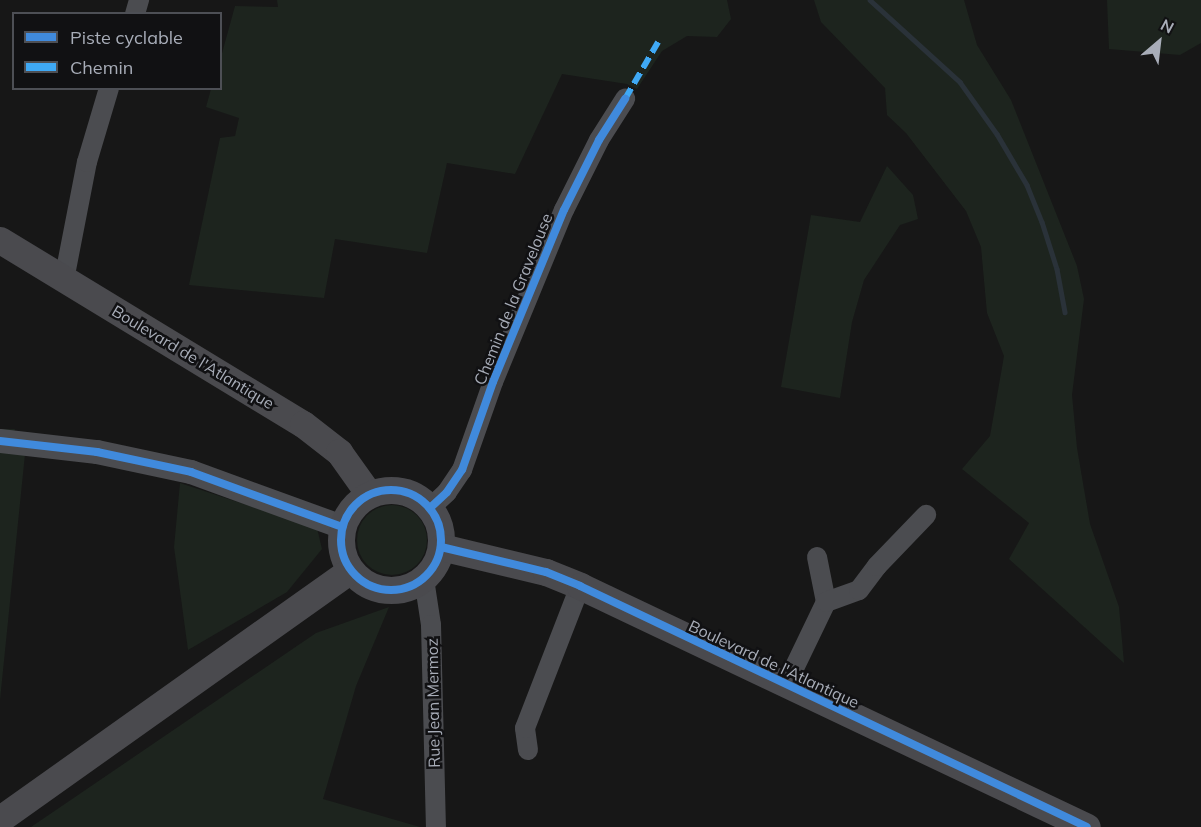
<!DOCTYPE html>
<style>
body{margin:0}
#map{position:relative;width:1201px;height:827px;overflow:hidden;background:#171717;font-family:Mulish,sans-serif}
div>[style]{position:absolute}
.green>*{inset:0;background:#1d241e}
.round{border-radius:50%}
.stream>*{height:4.5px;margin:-2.25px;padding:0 2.25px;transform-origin:2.25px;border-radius:2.25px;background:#2a3239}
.minor>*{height:20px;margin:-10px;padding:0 10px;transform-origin:10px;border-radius:10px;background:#4b4c50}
.tertiary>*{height:24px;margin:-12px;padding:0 12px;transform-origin:12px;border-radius:12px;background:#4b4c50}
.secondary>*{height:27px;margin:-13.5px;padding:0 13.5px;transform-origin:13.5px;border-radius:13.5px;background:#4a4a4e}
.secondary>.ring{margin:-13.5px;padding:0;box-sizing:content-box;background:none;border:27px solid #4a4a4e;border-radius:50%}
.quiet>*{height:6px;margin-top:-3px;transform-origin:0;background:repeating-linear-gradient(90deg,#3fa9f5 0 12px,transparent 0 18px)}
.cycleway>*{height:8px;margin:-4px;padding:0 4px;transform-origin:4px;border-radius:4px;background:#408adc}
.cycleway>.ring{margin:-4px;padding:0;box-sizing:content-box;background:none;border:8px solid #408adc;border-radius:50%}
span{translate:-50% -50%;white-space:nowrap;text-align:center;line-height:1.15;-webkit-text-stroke:5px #111113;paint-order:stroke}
.street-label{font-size:16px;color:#a8adb8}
.legend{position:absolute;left:12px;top:12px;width:210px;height:78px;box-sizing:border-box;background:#111113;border:2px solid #4d4f55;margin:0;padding:8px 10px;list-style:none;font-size:18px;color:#a8adb8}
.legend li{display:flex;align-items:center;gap:12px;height:30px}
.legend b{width:30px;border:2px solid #4d4f55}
.north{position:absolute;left:1129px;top:12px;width:60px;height:60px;-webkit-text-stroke:4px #111113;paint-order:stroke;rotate:28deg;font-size:16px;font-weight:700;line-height:24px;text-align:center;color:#a8adb8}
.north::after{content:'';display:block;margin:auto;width:21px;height:27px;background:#a8adb8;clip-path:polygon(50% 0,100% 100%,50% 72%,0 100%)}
</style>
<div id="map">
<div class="green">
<div style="clip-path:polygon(277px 0,727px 0,731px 19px,717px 37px,687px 36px,662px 51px,637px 89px,627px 84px,562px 74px,515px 174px,447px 163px,427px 253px,335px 239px,324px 298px,189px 285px,220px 138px,235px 136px,239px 118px,206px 107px,211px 89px,220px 88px,221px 57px,235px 6px,278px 7px)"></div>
<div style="clip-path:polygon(814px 0,964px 0,977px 45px,1011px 100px,1077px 266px,1084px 299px,1072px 395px,1077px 448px,1090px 524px,1119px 607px,1124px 663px,1009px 559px,1029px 523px,962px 469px,990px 436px,1004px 356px,987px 313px,981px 247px,966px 211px,906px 133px,887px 115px,885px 88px,821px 22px)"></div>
<div style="clip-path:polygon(1107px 0,1201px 0,1201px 43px,1180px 55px,1109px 49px)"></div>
<div style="clip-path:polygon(887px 166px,913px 195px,918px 219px,900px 225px,864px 280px,852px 322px,840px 398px,781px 387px,811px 215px,860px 222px)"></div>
<div style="clip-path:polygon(0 429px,15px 429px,10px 451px,25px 454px,0 700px)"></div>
<div style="clip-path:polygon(180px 483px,317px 528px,322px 549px,287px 592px,188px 650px,174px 547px)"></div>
<div class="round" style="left:357px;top:505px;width:70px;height:70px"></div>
<div style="clip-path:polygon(389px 607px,356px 686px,323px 799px,420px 827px,31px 827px,316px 633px)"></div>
</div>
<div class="stream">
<div style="left:870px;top:0;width:122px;rotate:42.3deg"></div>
<div style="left:960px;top:82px;width:64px;rotate:54.6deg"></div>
<div style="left:997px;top:134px;width:59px;rotate:59.5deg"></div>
<div style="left:1027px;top:185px;width:40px;rotate:68deg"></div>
<div style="left:1042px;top:222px;width:49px;rotate:72.3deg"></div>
<div style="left:1057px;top:269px;width:44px;rotate:79.5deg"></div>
</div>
<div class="minor">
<div style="left:135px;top:14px;width:15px;rotate:-74deg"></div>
<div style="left:64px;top:280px;width:120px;rotate:-79deg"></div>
<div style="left:87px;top:162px;width:77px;rotate:-73.4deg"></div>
<div style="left:430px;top:508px;width:23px;rotate:-43deg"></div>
<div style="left:447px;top:492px;width:27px;rotate:-56deg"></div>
<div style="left:462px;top:470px;width:93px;rotate:-70.6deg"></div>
<div style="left:493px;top:382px;width:186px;rotate:-67.6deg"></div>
<div style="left:564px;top:210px;width:78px;rotate:-63.4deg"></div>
<div style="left:599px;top:140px;width:49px;rotate:-57.6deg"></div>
<div style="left:817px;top:557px;width:46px;rotate:78.7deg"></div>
<div style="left:424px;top:579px;width:47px;rotate:81.3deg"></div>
<div style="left:431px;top:625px;width:202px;rotate:88.6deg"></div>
<div style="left:786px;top:685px;width:92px;rotate:-64.3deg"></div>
<div style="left:826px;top:602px;width:35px;rotate:-20deg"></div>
<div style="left:859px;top:590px;width:30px;rotate:-53deg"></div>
<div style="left:877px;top:566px;width:71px;rotate:-46.1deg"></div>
<div style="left:528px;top:750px;width:22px;rotate:-98deg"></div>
<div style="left:525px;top:728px;width:152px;rotate:-68.8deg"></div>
</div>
<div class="tertiary">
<div style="left:0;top:441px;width:98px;rotate:6.5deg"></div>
<div style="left:97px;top:452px;width:96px;rotate:12deg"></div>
<div style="left:191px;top:472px;width:161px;rotate:20deg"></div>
</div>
<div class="secondary">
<div style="left:0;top:240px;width:354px;rotate:31.3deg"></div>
<div style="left:303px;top:424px;width:46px;rotate:37.9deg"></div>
<div style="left:339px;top:452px;width:52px;rotate:54.5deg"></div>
<div class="ring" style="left:341px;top:490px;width:73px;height:73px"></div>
<div style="left:441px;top:547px;width:108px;rotate:13.4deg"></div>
<div style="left:546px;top:572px;width:37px;rotate:22deg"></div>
<div style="left:580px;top:586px;width:561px;rotate:25.42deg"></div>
<div style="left:0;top:819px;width:430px;rotate:-35.4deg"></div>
</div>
<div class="quiet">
<div style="left:625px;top:99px;width:66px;rotate:-59.9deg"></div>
</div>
<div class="cycleway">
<div style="left:0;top:441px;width:98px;rotate:6.5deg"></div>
<div style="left:97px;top:452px;width:96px;rotate:12deg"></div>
<div style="left:191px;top:472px;width:161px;rotate:20deg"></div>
<div class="ring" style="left:341px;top:490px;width:92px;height:92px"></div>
<div style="left:430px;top:508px;width:23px;rotate:-43deg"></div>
<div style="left:447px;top:492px;width:27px;rotate:-56deg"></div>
<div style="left:462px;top:470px;width:93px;rotate:-70.6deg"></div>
<div style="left:493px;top:382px;width:186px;rotate:-67.6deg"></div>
<div style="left:564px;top:210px;width:78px;rotate:-63.4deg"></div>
<div style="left:599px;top:140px;width:49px;rotate:-57.6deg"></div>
<div style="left:441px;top:547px;width:108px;rotate:13.4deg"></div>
<div style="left:546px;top:572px;width:37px;rotate:22deg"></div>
<div style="left:580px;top:586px;width:561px;rotate:25.42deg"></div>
</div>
<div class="street-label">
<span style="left:513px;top:299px;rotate:-68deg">Chemin de la Gravelouse</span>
<span style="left:193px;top:357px;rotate:31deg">Boulevard de l'Atlantique</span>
<span style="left:774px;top:664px;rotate:25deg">Boulevard de l'Atlantique</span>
<span style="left:433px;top:703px;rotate:-91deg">Rue Jean Mermoz</span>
</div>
<ul class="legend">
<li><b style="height:8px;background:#408adc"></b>Piste cyclable</li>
<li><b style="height:8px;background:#3fa9f5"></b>Chemin</li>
</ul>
<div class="north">N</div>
</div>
